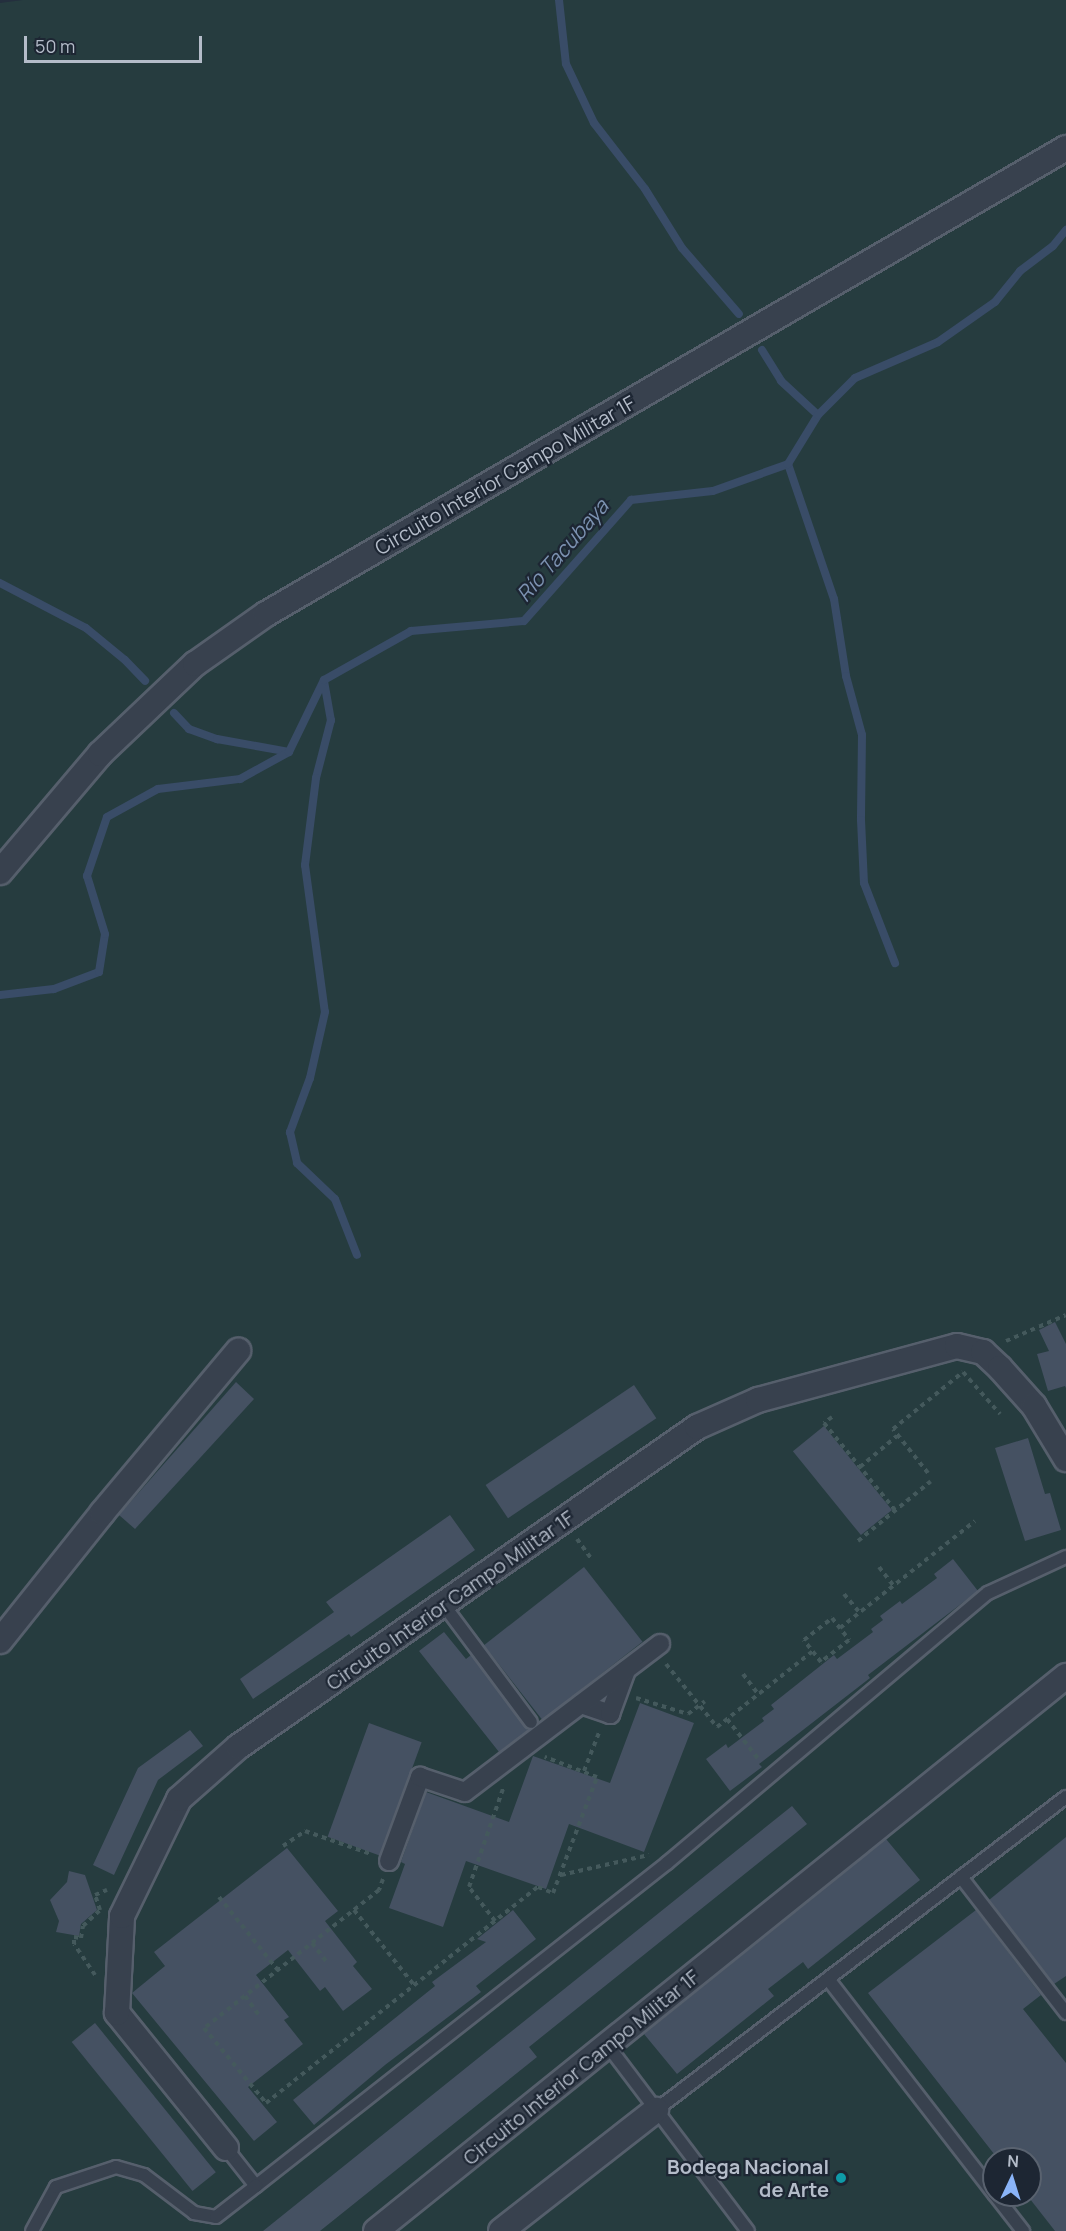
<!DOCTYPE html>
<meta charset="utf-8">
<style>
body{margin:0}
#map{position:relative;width:1066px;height:2231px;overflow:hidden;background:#242f3e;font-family:Manrope,sans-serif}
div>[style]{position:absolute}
.green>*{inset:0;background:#263c3f}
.stream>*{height:8px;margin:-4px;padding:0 4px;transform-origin:4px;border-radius:4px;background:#394c67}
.building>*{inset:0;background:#455162;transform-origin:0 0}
.path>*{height:4px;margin-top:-2px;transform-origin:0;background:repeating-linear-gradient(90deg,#44595c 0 4.5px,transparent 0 9px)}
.roads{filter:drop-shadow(2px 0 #565f6c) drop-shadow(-2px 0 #565f6c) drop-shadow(0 2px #565f6c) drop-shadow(0 -2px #565f6c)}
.service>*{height:12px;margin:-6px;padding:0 6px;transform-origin:6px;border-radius:6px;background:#38414e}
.pedestrian>*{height:18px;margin:-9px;padding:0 9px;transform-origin:9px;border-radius:9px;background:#38414e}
.minor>*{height:24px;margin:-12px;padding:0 12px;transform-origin:12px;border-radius:12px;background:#38414e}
.dots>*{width:16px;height:16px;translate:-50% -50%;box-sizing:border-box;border:3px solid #1d2633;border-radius:50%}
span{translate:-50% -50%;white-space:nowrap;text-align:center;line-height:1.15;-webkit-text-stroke:4.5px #1d2633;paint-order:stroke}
.street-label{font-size:20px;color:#b4bcc9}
.poi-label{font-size:20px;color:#b4bcc9;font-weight:700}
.right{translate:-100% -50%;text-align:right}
.water-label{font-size:21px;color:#7c92b1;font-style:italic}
.north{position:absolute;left:982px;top:2147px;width:60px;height:60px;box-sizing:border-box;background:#1d2633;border:2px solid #59626f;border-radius:50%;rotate:4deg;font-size:16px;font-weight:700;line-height:24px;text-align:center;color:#b4bcc9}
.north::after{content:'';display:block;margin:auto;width:21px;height:27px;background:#8ab4f8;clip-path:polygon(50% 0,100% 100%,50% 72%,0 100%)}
.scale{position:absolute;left:24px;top:36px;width:178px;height:27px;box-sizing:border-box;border:3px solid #b4bcc9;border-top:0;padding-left:8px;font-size:18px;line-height:21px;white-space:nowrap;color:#b4bcc9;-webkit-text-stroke:4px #1d2633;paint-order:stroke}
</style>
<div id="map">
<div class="green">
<div style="clip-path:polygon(evenodd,23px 0,1066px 0,1066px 2231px,0 2231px,0 3px,23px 0,994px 2159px,1030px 2159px,1030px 2195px,994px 2195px,994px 2159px)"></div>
</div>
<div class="stream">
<div style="left:559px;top:0;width:64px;rotate:83.8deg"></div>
<div style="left:566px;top:64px;width:65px;rotate:64.6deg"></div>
<div style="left:594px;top:123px;width:83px;rotate:52.3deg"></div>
<div style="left:645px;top:189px;width:70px;rotate:57.9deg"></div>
<div style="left:682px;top:248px;width:87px;rotate:49.2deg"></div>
<div style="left:762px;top:350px;width:36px;rotate:58deg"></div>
<div style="left:781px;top:381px;width:50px;rotate:42.6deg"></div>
<div style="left:788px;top:464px;width:143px;rotate:71.2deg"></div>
<div style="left:834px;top:599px;width:78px;rotate:81.1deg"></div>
<div style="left:846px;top:676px;width:61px;rotate:74.8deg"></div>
<div style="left:862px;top:735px;width:85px;rotate:90.7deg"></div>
<div style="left:861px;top:820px;width:63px;rotate:87.3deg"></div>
<div style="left:864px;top:883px;width:86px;rotate:68.8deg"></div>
<div style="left:0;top:583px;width:97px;rotate:27.6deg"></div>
<div style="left:86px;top:628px;width:50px;rotate:39.4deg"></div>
<div style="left:125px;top:660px;width:29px;rotate:46deg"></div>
<div style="left:324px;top:681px;width:40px;rotate:80deg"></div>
<div style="left:331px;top:720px;width:60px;rotate:104.5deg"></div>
<div style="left:316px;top:778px;width:88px;rotate:97.2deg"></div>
<div style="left:305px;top:865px;width:148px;rotate:82.3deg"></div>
<div style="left:325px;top:1012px;width:68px;rotate:102.8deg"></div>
<div style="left:310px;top:1078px;width:58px;rotate:110.3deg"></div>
<div style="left:290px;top:1132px;width:32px;rotate:77deg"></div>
<div style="left:297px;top:1163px;width:52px;rotate:43.5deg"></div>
<div style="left:335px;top:1199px;width:60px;rotate:68.6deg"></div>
<div style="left:174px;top:713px;width:22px;rotate:47deg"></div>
<div style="left:189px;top:729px;width:30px;rotate:20deg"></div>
<div style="left:217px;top:739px;width:73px;rotate:10.2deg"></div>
<div style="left:0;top:995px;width:54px;rotate:-6.3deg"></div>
<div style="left:54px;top:989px;width:48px;rotate:-20.7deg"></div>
<div style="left:99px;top:972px;width:38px;rotate:-81deg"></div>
<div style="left:105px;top:934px;width:61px;rotate:-107.2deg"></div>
<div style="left:87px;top:876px;width:62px;rotate:-71.3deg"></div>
<div style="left:107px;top:817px;width:58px;rotate:-28.8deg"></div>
<div style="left:158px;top:789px;width:83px;rotate:-7deg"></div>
<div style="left:240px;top:779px;width:56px;rotate:-28.9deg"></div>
<div style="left:289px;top:752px;width:80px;rotate:-64.1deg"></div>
<div style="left:324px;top:680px;width:100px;rotate:-29.4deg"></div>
<div style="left:411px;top:631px;width:113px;rotate:-5.1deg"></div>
<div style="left:524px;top:621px;width:162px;rotate:-48.5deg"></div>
<div style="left:631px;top:500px;width:82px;rotate:-6.3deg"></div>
<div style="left:713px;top:491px;width:80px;rotate:-19.8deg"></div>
<div style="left:788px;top:464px;width:57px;rotate:-58.5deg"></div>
<div style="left:818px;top:415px;width:52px;rotate:-45deg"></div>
<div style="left:855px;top:378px;width:90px;rotate:-23.4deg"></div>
<div style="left:938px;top:342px;width:70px;rotate:-35.1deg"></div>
<div style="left:995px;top:302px;width:40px;rotate:-51deg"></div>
<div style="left:1020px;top:271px;width:41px;rotate:-37.1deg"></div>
<div style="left:1053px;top:246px;width:21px;rotate:-51deg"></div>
</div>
<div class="building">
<div style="clip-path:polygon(1055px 1322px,1066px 1344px,1066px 1388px,1065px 1386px,1048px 1391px,1037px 1354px,1049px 1351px,1039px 1330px)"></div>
<div style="clip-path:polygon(236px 1382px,254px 1399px,135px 1529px,119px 1515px)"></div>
<div style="left:634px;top:1385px;width:40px;height:179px;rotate:56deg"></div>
<div style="left:824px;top:1426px;width:108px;height:40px;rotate:51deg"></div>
<div style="clip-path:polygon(1028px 1438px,1045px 1494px,1050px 1493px,1061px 1530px,1025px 1541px,995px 1448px)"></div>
<div style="clip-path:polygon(450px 1515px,475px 1550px,351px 1637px,349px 1634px,253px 1699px,240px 1679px,334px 1612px,326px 1602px)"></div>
<div style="clip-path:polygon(953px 1559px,978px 1591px,868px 1675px,870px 1678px,759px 1764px,762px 1767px,730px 1791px,706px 1759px,726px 1744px,728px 1748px,764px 1721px,762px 1718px,774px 1709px,771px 1705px,834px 1655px,837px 1659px,873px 1632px,871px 1629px,883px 1620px,880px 1616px,900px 1601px,902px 1604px,937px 1578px,934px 1574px)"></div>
<div style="left:584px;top:1567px;width:95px;height:127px;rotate:52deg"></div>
<div style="clip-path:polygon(444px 1632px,466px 1659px,471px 1655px,528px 1730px,499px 1752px,419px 1651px)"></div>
<div style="clip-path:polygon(640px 1703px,694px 1723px,644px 1852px,569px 1824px,546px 1889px,466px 1861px,443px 1927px,389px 1908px,405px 1864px,401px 1862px,426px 1792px,509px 1822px,533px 1756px,610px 1783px)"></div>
<div style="left:369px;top:1723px;width:56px;height:121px;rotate:20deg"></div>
<div style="clip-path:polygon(190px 1730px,203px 1746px,158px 1780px,114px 1875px,93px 1865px,138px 1768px)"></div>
<div style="clip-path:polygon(792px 1806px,807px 1824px,529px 2047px,537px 2057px,320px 2231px,263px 2231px)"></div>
<div style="clip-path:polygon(1066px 1837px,1066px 1976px,1054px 1984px,989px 1900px)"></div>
<div style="clip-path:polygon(886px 1839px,920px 1880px,808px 1969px,803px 1962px,768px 1989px,774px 1996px,677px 2074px,644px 2034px)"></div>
<div style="clip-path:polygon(287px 1848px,338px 1911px,325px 1921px,357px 1962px,353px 1966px,372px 1989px,343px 2011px,325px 1987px,320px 1991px,288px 1950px,256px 1975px,289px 2017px,284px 2020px,303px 2044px,248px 2087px,277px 2122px,254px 2141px,132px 1993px,165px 1966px,154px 1952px)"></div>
<div style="clip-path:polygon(69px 1871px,85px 1875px,97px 1910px,81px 1924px,79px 1936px,56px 1932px,59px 1921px,50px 1900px,67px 1882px)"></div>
<div style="clip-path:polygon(513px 1910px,536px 1939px,476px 1986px,481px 1992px,385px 2065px,314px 2125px,293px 2100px,435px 1986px,432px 1982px,486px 1942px,477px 1939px)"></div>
<div style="clip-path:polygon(976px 1910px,1041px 1995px,1023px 2009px,1066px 2063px,1066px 2231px,1055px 2231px,1030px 2199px,1030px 2159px,998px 2159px,868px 1993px)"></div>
<div style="left:95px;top:2023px;width:192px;height:30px;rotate:51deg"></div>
</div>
<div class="path">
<div style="left:1006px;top:1341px;width:65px;rotate:-23.4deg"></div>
<div style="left:963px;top:1372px;width:56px;rotate:48.6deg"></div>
<div style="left:832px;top:1417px;width:10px;rotate:143deg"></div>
<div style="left:824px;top:1423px;width:112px;rotate:50.8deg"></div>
<div style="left:860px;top:1467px;width:48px;rotate:-40deg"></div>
<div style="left:928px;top:1473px;width:56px;rotate:-128.5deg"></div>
<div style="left:893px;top:1429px;width:90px;rotate:-39.2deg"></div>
<div style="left:577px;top:1539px;width:24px;rotate:54deg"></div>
<div style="left:858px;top:1541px;width:94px;rotate:-39.4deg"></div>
<div style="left:879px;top:1567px;width:24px;rotate:52deg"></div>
<div style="left:844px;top:1594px;width:25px;rotate:50deg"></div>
<div style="left:832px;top:1618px;width:28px;rotate:52deg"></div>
<div style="left:849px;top:1640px;width:36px;rotate:142deg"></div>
<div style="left:821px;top:1662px;width:28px;rotate:-128deg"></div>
<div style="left:804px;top:1640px;width:36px;rotate:-38deg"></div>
<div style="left:840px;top:1628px;width:172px;rotate:-38.4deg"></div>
<div style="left:666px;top:1664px;width:81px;rotate:51deg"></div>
<div style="left:717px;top:1727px;width:122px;rotate:-38.4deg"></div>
<div style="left:743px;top:1674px;width:25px;rotate:53deg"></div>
<div style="left:636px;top:1698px;width:54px;rotate:17.1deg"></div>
<div style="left:688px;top:1714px;width:21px;rotate:-37deg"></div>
<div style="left:727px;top:1719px;width:53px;rotate:51.8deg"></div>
<div style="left:584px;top:1771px;width:44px;rotate:-68.7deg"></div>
<div style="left:283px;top:1846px;width:27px;rotate:-34deg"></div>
<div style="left:305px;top:1831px;width:70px;rotate:19.2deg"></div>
<div style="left:561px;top:1875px;width:90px;rotate:-12.8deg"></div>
<div style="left:383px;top:1879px;width:12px;rotate:110deg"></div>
<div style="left:379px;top:1890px;width:223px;rotate:141.7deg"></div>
<div style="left:204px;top:2028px;width:97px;rotate:50.4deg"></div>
<div style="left:266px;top:2103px;width:347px;rotate:-38.5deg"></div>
<div style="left:538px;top:1887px;width:16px;rotate:22deg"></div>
<div style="left:553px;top:1893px;width:124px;rotate:-69.2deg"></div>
<div style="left:597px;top:1777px;width:56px;rotate:-159deg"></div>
<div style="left:219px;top:1897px;width:94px;rotate:51.1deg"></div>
<div style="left:354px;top:1910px;width:96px;rotate:51.3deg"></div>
<div style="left:495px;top:1921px;width:43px;rotate:-127.4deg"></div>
<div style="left:469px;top:1887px;width:104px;rotate:-70.9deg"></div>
<div style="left:312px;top:1943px;width:24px;rotate:52deg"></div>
<div style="left:95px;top:1975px;width:37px;rotate:-124deg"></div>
<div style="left:74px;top:1944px;width:7px;rotate:-90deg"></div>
<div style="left:74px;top:1937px;width:7px;rotate:8deg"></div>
<div style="left:81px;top:1938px;width:12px;rotate:-81deg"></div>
<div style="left:83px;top:1926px;width:23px;rotate:-43deg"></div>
<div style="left:100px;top:1910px;width:16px;rotate:-108deg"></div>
<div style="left:95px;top:1895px;width:13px;rotate:-23deg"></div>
<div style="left:245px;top:1996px;width:24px;rotate:54deg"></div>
</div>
<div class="roads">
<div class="service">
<div style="left:443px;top:1604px;width:147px;rotate:53.3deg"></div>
<div style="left:961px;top:1877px;width:172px;rotate:52.3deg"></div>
<div style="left:828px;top:1979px;width:272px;rotate:52.3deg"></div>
<div style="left:608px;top:2046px;width:232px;rotate:52.9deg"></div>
<div style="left:656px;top:2110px;width:516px;rotate:-37.36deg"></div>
<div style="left:226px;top:2148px;width:48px;rotate:51.7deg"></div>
<div style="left:256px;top:2186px;width:523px;rotate:-38.16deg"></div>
<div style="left:667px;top:1863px;width:419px;rotate:-40.1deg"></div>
<div style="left:988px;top:1593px;width:86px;rotate:-24.8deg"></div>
<div style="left:995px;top:2195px;width:46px;rotate:52.1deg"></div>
<div style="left:32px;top:2231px;width:50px;rotate:-61.4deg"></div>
<div style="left:56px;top:2187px;width:63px;rotate:-18.4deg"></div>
<div style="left:116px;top:2167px;width:29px;rotate:16deg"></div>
<div style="left:144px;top:2175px;width:63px;rotate:37.2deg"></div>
<div style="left:194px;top:2213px;width:22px;rotate:10deg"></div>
<div style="left:216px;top:2217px;width:51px;rotate:-37.8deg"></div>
</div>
<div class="pedestrian">
<div style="left:581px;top:1704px;width:31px;rotate:19deg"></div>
<div style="left:610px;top:1714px;width:47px;rotate:-70deg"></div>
<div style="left:389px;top:1861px;width:90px;rotate:-69.7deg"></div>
<div style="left:420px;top:1777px;width:47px;rotate:18.4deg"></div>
<div style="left:465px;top:1792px;width:245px;rotate:-37.2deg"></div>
</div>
<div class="minor">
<div style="left:0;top:872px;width:155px;rotate:-49.7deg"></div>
<div style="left:100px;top:754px;width:131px;rotate:-43.5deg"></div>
<div style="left:195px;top:664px;width:87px;rotate:-35.2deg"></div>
<div style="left:266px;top:614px;width:926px;rotate:-30.22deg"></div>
<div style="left:0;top:1641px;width:164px;rotate:-51.4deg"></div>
<div style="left:102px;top:1513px;width:212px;rotate:-50deg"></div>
<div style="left:226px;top:2148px;width:174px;rotate:-128.9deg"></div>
<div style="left:117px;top:2013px;width:97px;rotate:-87deg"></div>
<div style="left:122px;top:1916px;width:130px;rotate:-64deg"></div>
<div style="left:179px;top:1799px;width:79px;rotate:-41.4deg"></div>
<div style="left:238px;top:1747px;width:560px;rotate:-34.88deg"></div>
<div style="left:697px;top:1427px;width:67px;rotate:-23.9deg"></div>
<div style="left:758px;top:1400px;width:206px;rotate:-15.2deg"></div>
<div style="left:957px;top:1346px;width:27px;rotate:13deg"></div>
<div style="left:983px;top:1352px;width:23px;rotate:43deg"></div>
<div style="left:1000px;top:1368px;width:51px;rotate:48.2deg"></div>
<div style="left:1034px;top:1406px;width:62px;rotate:58.9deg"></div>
<div style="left:376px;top:2231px;width:886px;rotate:-38.81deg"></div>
<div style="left:501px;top:2231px;width:197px;rotate:-38deg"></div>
</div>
</div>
<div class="dots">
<div style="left:841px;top:2178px;background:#0f9aa8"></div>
</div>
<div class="street-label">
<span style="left:505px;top:475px;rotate:-30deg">Circuito Interior Campo Militar 1F</span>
<span style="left:450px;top:1600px;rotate:-35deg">Circuito Interior Campo Militar 1F</span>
<span style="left:581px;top:2067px;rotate:-39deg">Circuito Interior Campo Militar 1F</span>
</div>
<div class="poi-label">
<span class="right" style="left:829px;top:2178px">Bodega Nacional<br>de Arte</span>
</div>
<div class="water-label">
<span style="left:562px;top:550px;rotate:-49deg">Río Tacubaya</span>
</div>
<div class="north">N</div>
<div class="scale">50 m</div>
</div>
